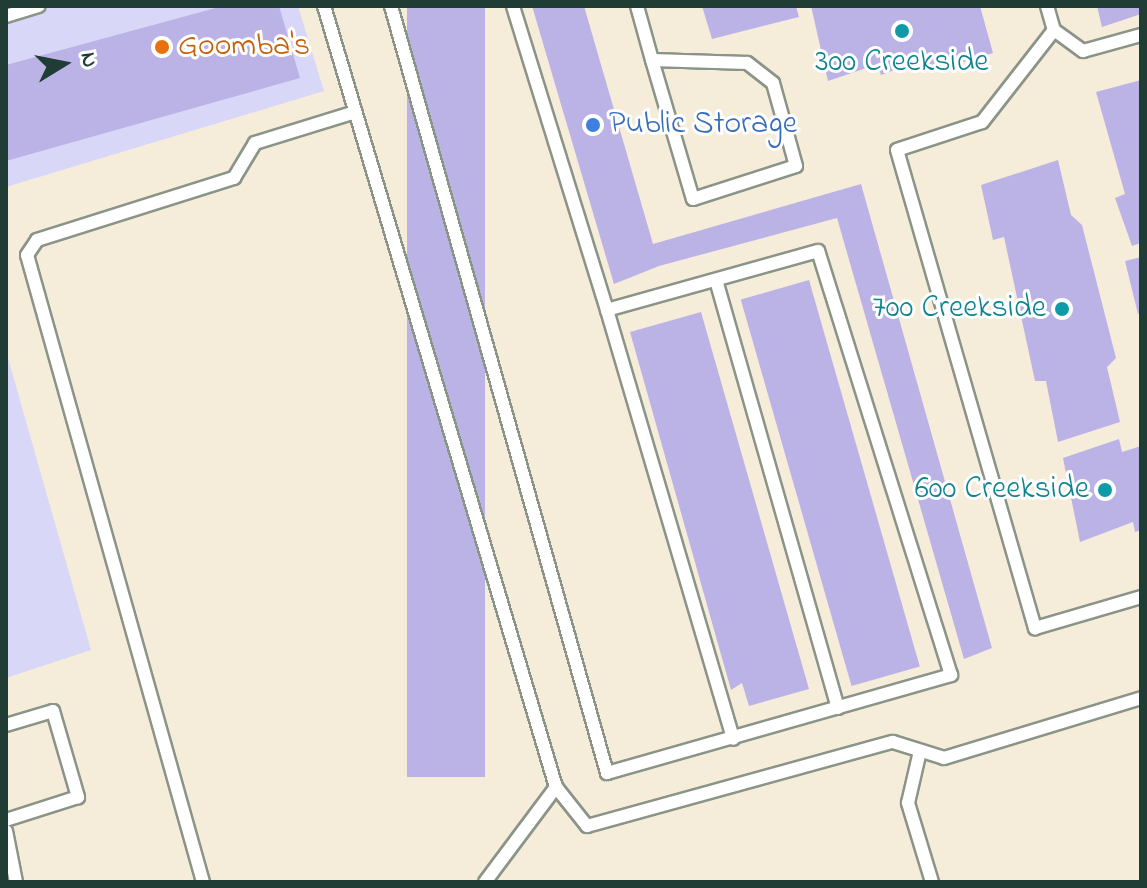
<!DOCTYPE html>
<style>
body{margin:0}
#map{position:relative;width:1147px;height:888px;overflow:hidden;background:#f6ecda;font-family:"Indie Flower",sans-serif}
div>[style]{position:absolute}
.built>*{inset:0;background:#d8d7f8}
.building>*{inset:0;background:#bbb3e6;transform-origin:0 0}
.roads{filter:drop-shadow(2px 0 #8a9487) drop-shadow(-2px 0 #8a9487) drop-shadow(0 2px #8a9487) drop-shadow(0 -2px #8a9487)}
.service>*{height:12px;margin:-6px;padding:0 6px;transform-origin:6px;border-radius:6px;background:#fff}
.dots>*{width:22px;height:22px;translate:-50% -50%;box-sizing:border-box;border:4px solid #fff;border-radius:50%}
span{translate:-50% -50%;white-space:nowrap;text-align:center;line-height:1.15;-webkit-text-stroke:6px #fff;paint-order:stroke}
.food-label{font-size:32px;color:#c56008}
.left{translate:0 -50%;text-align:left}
.culture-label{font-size:32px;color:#0d838f}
.right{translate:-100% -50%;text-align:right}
.shop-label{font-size:32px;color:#366cbe}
.frame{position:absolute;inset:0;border:8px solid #1f3d34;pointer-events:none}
.north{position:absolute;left:24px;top:24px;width:80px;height:80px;-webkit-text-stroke:6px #fff;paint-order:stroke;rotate:80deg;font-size:22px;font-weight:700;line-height:32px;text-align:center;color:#1f3d34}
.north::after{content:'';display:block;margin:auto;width:28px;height:36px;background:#1f3d34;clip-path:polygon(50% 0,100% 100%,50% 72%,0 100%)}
</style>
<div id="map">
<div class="built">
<div style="clip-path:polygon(6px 6px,298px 6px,324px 91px,6px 187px)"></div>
<div style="clip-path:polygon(6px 351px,91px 650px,6px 678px)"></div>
</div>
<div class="building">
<div style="clip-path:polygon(223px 6px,279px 6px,300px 78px,6px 161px,6px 65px)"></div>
<div style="left:407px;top:6px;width:78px;height:771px"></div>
<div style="clip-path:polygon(532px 6px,584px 6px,653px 244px,861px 184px,992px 648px,964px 659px,837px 218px,659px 266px,614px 284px)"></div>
<div style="clip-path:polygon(702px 6px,796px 6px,799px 17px,712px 39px)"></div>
<div style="clip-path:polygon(811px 6px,980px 6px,993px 53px,930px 72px,926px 58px,881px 75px,878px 64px,828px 81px)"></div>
<div style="clip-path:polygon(1097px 6px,1141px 6px,1141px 14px,1102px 27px)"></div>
<div style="clip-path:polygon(1141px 80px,1141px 243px,1132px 246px,1115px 198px,1125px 194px,1096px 92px)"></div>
<div style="clip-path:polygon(1058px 160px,1071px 215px,1082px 225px,1116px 358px,1107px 367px,1120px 422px,1058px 442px,1046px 381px,1035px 381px,1004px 237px,993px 240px,981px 185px)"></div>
<div style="clip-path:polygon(1141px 257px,1141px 312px,1138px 314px,1125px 261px)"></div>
<div style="left:809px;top:280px;width:402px;height:71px;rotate:74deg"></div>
<div style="clip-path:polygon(701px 312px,809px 689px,749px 706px,742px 683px,731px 690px,630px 332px)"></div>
<div style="clip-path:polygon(1119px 439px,1122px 452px,1141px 446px,1141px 530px,1135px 532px,1133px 522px,1080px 542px,1063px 458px)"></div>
</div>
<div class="roads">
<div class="service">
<div style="left:324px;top:6px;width:815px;rotate:73.46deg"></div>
<div style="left:556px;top:787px;width:50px;rotate:51.5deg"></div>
<div style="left:587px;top:826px;width:317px;rotate:-15.4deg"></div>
<div style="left:893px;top:742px;width:53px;rotate:17.4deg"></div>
<div style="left:944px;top:758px;width:206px;rotate:-16.9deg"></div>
<div style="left:391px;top:6px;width:797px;rotate:74.27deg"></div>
<div style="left:607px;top:773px;width:358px;rotate:-15.9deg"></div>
<div style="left:951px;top:675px;width:444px;rotate:-107.4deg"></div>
<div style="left:818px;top:251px;width:219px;rotate:164.4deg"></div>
<div style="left:607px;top:310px;width:318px;rotate:-107.2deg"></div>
<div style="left:637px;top:6px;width:56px;rotate:74.5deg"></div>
<div style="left:652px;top:60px;width:145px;rotate:73.6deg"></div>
<div style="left:693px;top:199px;width:108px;rotate:-17.8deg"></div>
<div style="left:796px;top:166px;width:86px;rotate:-105.5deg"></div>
<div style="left:773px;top:83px;width:33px;rotate:-142deg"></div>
<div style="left:747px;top:63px;width:95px;rotate:-178.2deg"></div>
<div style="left:1047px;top:6px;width:25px;rotate:74deg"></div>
<div style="left:1054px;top:30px;width:36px;rotate:36deg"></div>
<div style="left:1083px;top:51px;width:60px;rotate:-15.4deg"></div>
<div style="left:6px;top:16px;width:34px;rotate:-17deg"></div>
<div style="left:1054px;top:30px;width:117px;rotate:128deg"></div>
<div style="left:982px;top:122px;width:89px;rotate:161.8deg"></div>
<div style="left:897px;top:150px;width:498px;rotate:73.9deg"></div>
<div style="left:1035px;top:628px;width:110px;rotate:-16.3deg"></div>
<div style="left:716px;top:280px;width:445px;rotate:74.1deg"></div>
<div style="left:607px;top:310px;width:447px;rotate:73.6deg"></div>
<div style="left:6px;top:725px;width:49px;rotate:-16.6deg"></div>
<div style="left:53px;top:711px;width:90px;rotate:73.8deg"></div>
<div style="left:78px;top:797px;width:76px;rotate:162.3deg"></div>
<div style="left:920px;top:751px;width:53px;rotate:103deg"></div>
<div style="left:908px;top:803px;width:83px;rotate:73.1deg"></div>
<div style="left:6px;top:831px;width:52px;rotate:78.9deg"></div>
<div style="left:203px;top:882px;width:651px;rotate:-105.68deg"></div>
<div style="left:27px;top:255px;width:18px;rotate:-56deg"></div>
<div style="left:37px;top:240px;width:207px;rotate:-17.5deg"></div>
<div style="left:234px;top:178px;width:41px;rotate:-59deg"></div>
<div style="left:255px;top:143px;width:105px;rotate:-17.2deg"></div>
<div style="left:485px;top:882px;width:119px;rotate:-53.2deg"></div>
</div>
</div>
<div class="dots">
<div style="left:902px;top:31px;background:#0f9aa8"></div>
<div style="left:162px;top:47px;background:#e8710a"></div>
<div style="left:593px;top:125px;background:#3f7fe0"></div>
<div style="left:1062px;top:309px;background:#0f9aa8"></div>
<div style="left:1105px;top:490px;background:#0f9aa8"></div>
</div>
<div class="food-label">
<span class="left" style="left:178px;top:47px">Goomba's</span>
</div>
<div class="culture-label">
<span style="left:902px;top:63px">300 Creekside</span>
<span class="right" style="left:1046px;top:309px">700 Creekside</span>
<span class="right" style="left:1089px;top:490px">600 Creekside</span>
</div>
<div class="shop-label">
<span class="left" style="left:609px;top:125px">Public Storage</span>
</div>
<div class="frame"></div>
<div class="north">N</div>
</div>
